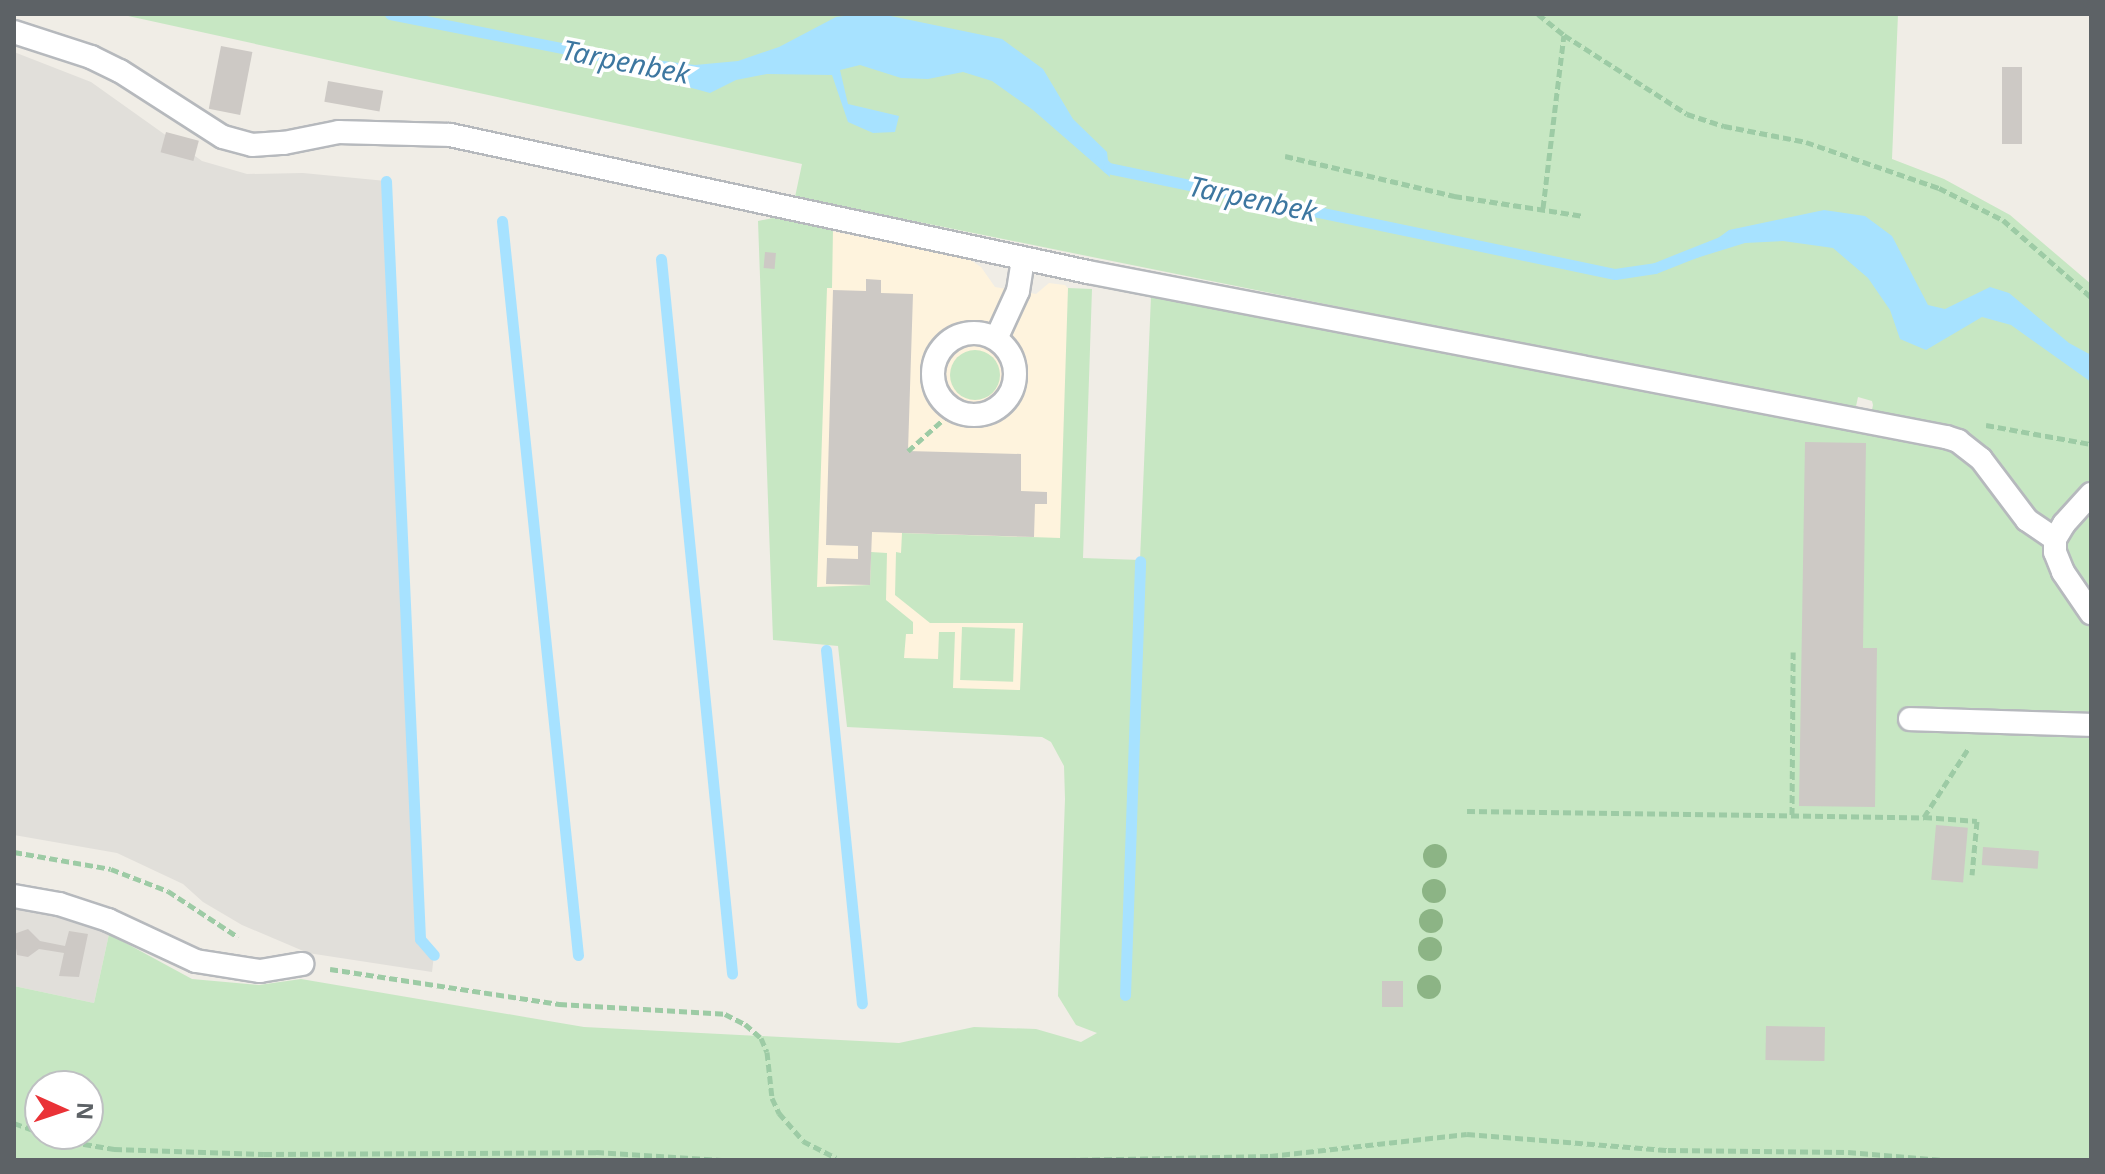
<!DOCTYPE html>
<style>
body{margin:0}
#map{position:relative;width:2105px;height:1174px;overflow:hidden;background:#f0ede6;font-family:"Noto Sans",sans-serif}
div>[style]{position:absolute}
.commercial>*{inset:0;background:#fef3dd}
.industrial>*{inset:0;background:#e1dfda}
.green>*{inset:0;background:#c7e7c3;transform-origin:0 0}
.round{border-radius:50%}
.water>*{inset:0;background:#a7e2ff}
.stream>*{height:11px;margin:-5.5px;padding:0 5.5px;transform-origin:5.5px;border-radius:5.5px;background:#a7e2ff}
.building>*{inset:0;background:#cdc9c5;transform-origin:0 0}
.path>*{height:5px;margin-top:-2.5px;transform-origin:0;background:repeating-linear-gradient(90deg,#9dcba5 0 8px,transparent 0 12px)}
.roads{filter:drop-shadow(2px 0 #b6b9bd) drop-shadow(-2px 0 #b6b9bd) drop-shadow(0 2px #b6b9bd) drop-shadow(0 -2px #b6b9bd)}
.lane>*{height:22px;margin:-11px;padding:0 11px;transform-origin:11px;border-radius:11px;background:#fff}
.lane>.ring{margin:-11px;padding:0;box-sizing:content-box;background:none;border:22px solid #fff;border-radius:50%}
.trees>*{width:24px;height:24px;margin:-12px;border-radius:50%;background:#8cb485}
span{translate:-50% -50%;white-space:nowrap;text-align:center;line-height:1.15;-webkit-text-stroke:7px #fff;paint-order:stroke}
.water-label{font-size:28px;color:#3d77a0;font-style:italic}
.frame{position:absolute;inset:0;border:16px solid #5d6266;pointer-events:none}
.north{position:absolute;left:24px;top:1070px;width:80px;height:80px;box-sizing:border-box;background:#fff;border:2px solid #bec0c2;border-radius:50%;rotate:93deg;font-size:22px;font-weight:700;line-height:32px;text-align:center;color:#5d6266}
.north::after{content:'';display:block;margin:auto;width:28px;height:36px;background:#ea3237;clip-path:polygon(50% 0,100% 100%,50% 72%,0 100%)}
</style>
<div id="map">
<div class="commercial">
<div style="clip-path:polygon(826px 230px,969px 259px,981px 267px,995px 287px,1036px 294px,1049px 283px,1065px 285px,1072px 293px,1060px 696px,882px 703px,877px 625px,798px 609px)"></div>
</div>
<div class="industrial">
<div style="clip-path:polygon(14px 52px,91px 82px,202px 161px,247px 174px,303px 173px,386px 181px,420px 939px,434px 955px,432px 972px,308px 953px,242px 925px,203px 902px,183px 884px,117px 853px,14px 835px)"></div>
<div style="clip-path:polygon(14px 907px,54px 915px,109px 934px,94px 1003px,14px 986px)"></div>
</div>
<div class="green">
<div style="clip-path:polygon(evenodd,119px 14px,1898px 14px,1892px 159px,1944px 179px,2010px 215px,2091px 284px,2091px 1160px,14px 1160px,14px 986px,94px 1003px,109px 934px,192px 979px,259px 985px,301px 979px,584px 1027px,899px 1043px,974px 1027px,1036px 1029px,1081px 1042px,1097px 1033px,1076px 1025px,1058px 996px,1065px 799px,1064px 766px,1051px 742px,1042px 737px,847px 727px,838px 646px,773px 640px,758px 221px,773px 218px,833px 229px,832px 288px,827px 288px,817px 587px,870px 585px,871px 552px,887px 553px,886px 600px,913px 622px,913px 634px,906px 634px,904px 658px,938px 659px,939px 632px,955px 632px,953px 688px,1020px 690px,1023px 623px,930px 623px,895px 595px,896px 552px,901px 553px,902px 533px,1060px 538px,1068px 288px,1092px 289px,1083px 558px,1140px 560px,1151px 296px,1868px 429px,1873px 405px,1872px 401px,1858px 397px,1855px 411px,795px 197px,802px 164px,119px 14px,40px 1086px,88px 1086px,88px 1134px,40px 1134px,40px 1086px)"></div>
<div class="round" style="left:950px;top:350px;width:50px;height:50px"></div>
<div style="left:962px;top:627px;width:53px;height:53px;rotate:2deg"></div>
</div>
<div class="water">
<div style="clip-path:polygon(861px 14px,881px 14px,1002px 39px,1043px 69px,1073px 119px,1107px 152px,1110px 177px,1033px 110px,992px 81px,963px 72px,928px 79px,901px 78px,860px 65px,840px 70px,848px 104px,899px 116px,895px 132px,873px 133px,848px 122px,832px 75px,767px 74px,736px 80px,710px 93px,659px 79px,640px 58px,695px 65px,738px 61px,779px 47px,836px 17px)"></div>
<div style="clip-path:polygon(1824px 210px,1865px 216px,1892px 236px,1928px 305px,1945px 309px,1990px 287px,2009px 293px,2069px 343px,2091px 355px,2091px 382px,2011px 325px,1982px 317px,1926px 350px,1900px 339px,1890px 310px,1868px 278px,1833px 248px,1783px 241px,1745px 243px,1687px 261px,1729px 230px)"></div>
</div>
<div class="stream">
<div style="left:390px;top:14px;width:273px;rotate:11.2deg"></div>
<div style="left:1100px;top:160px;width:11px;rotate:45deg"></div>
<div style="left:1108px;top:168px;width:518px;rotate:11.81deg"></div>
<div style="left:1615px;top:274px;width:40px;rotate:-8.5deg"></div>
<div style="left:1655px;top:268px;width:73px;rotate:-21.7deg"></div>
<div style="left:386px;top:181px;width:759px;rotate:87.43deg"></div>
<div style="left:420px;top:939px;width:21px;rotate:49deg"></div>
<div style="left:502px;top:221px;width:738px;rotate:84.09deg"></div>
<div style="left:661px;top:259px;width:718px;rotate:84.32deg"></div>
<div style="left:826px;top:650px;width:355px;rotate:84.2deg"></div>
<div style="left:1125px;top:995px;width:434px;rotate:-88deg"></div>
</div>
<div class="building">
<div style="left:221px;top:46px;width:32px;height:64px;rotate:11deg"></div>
<div style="left:2002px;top:67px;width:20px;height:77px"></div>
<div style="left:328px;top:81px;width:56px;height:21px;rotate:10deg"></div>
<div style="left:166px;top:132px;width:34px;height:21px;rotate:15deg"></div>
<div style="left:765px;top:252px;width:11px;height:16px;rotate:5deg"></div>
<div style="clip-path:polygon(866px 279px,881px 280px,881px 293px,913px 294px,908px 451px,1021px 454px,1021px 491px,1047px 492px,1047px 504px,1035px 504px,1034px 537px,872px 532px,870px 585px,826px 584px,827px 558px,858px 559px,858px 546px,826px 545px,833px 290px,866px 291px)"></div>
<div style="clip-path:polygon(1805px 442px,1866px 443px,1863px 648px,1877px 648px,1875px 807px,1799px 806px)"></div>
<div style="left:1936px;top:825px;width:32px;height:55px;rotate:5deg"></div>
<div style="left:1983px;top:847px;width:56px;height:18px;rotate:4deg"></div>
<div style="clip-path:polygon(28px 929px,40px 941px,65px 946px,69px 931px,88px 934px,79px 977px,59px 976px,64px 953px,39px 949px,28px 957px,17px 955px,14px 934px)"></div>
<div style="left:1382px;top:981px;width:21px;height:26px"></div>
<div style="left:1766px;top:1026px;width:59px;height:34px;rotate:1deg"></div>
</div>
<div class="path">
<div style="left:1538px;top:14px;width:33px;rotate:39deg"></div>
<div style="left:1564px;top:35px;width:146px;rotate:32.7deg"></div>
<div style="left:1687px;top:114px;width:39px;rotate:18deg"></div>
<div style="left:1724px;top:126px;width:84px;rotate:11deg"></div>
<div style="left:1806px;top:142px;width:141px;rotate:19.1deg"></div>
<div style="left:1939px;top:188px;width:72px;rotate:26.6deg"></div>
<div style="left:2003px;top:220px;width:117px;rotate:41.2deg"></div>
<div style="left:1285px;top:156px;width:174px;rotate:13.3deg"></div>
<div style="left:1454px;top:196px;width:131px;rotate:8.8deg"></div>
<div style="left:1543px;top:208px;width:174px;rotate:-83.1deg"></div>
<div style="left:1986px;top:425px;width:107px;rotate:10.3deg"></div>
<div style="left:908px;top:451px;width:62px;rotate:-41.7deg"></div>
<div style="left:1467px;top:811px;width:457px;rotate:0.8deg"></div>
<div style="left:1924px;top:817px;width:81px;rotate:-57.1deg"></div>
<div style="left:1792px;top:815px;width:163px;rotate:-89.6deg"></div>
<div style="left:1924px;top:817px;width:53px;rotate:4.3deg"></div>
<div style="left:1977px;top:821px;width:54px;rotate:95.3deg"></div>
<div style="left:14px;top:852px;width:98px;rotate:9.9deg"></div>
<div style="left:111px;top:869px;width:61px;rotate:21.1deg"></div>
<div style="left:168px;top:891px;width:84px;rotate:33.3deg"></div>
<div style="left:330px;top:969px;width:232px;rotate:8.7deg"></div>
<div style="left:559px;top:1004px;width:166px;rotate:3.4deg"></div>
<div style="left:725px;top:1014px;width:22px;rotate:27deg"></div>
<div style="left:745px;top:1024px;width:21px;rotate:41deg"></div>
<div style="left:761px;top:1038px;width:15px;rotate:67deg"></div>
<div style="left:767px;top:1052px;width:46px;rotate:83.8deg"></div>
<div style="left:772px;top:1098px;width:17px;rotate:65deg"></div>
<div style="left:779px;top:1113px;width:37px;rotate:49deg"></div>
<div style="left:803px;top:1141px;width:37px;rotate:27deg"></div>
<div style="left:14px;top:1123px;width:49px;rotate:20.3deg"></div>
<div style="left:60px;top:1140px;width:55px;rotate:9.5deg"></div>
<div style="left:114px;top:1149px;width:150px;rotate:1.9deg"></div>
<div style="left:264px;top:1154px;width:332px;rotate:-0.3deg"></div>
<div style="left:596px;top:1152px;width:126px;rotate:3.6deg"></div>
<div style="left:822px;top:1160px;width:59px"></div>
<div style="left:1068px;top:1160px;width:202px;rotate:-1.1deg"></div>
<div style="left:1270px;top:1156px;width:198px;rotate:-6.4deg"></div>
<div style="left:1467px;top:1134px;width:202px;rotate:4.6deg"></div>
<div style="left:1668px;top:1150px;width:180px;rotate:0.6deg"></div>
<div style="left:1848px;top:1152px;width:95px;rotate:4.8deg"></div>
</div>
<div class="roads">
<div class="lane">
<div style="left:14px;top:32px;width:81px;rotate:18deg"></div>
<div style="left:91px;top:57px;width:32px;rotate:26deg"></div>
<div style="left:120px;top:71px;width:122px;rotate:32.7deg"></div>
<div style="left:223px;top:137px;width:30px;rotate:15deg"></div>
<div style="left:252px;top:145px;width:32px;rotate:-4deg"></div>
<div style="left:284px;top:143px;width:56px;rotate:-11.3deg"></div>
<div style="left:339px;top:132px;width:111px;rotate:1.5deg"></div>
<div style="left:450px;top:135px;width:653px;rotate:12.12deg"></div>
<div style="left:1088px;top:272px;width:874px;rotate:10.89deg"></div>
<div style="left:1946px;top:437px;width:13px;rotate:18deg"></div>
<div style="left:1958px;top:441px;width:29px;rotate:38deg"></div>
<div style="left:1981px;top:459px;width:76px;rotate:53deg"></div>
<div style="left:2027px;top:520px;width:34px;rotate:34deg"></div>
<div class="ring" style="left:933px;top:333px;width:60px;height:60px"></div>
<div style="left:996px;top:339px;width:53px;rotate:-65.4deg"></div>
<div style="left:1018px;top:291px;width:33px;rotate:-81deg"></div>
<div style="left:2091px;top:494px;width:40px;rotate:132deg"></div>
<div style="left:2064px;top:524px;width:17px;rotate:121deg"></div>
<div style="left:2055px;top:539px;width:13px;rotate:90deg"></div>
<div style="left:2055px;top:552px;width:22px;rotate:68deg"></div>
<div style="left:2063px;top:572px;width:50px;rotate:55.7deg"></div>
<div style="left:1910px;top:719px;width:181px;rotate:1.9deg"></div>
<div style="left:14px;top:896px;width:46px;rotate:10.1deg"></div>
<div style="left:59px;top:904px;width:52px;rotate:18.1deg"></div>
<div style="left:108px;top:920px;width:97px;rotate:25deg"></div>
<div style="left:196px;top:961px;width:65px;rotate:8.9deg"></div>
<div style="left:260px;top:971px;width:43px;rotate:-9.5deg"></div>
</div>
</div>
<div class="trees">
<div style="left:1435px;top:856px"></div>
<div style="left:1434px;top:891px"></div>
<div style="left:1431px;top:921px"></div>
<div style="left:1430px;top:949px"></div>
<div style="left:1429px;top:987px"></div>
</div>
<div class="water-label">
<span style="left:626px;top:61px;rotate:11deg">Tarpenbek</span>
<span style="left:1253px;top:198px;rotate:12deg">Tarpenbek</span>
</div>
<div class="frame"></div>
<div class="north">N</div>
</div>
